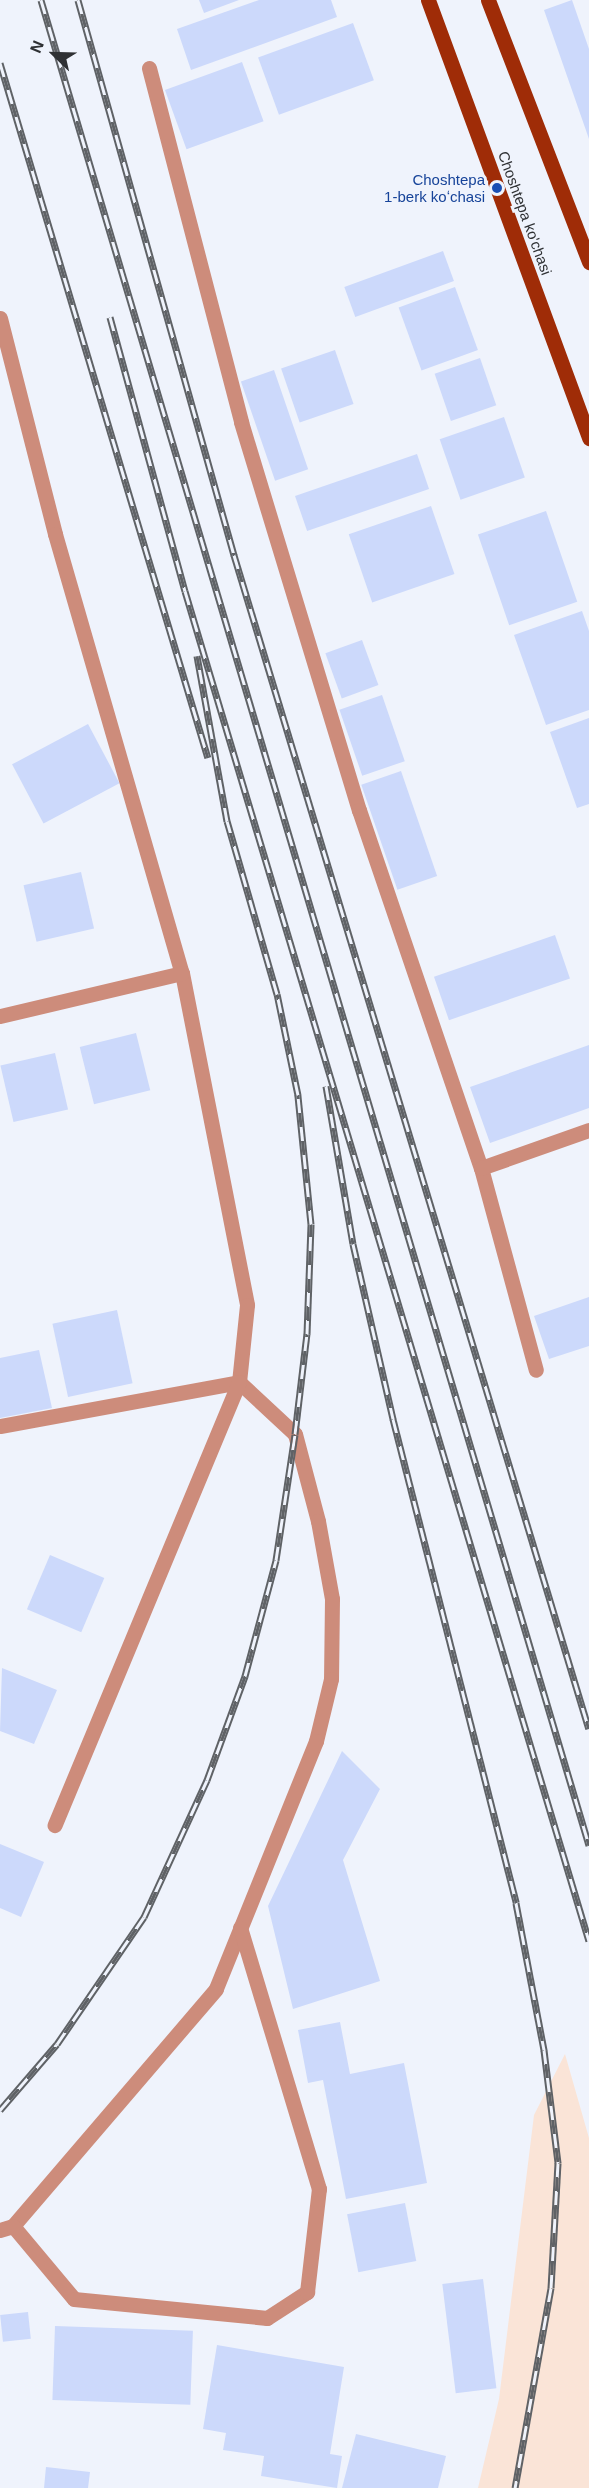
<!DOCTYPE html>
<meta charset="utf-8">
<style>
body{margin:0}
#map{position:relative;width:589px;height:2488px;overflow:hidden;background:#eff3fc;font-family:Helvetica,sans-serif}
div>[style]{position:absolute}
.industrial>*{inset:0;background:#fae4d7}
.building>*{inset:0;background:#ccd9fb;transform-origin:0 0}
.minor>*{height:15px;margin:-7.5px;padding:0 7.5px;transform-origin:7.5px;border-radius:7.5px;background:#cd8c7b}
.major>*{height:15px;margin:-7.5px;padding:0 7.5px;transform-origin:7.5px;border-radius:7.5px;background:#9f2c07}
.rail>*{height:7px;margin-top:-3.5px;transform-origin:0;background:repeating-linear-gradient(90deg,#eff3fc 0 14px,#5f6266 0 28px);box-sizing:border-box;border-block:2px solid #5f6266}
.dots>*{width:16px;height:16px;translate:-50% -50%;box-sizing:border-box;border:3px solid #eff3fc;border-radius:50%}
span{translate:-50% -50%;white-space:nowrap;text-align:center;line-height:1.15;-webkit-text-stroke:6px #eff3fc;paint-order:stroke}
.transit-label{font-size:15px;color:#164399}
.right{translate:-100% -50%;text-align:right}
.street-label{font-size:15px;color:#2f3134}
.north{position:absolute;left:24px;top:24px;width:60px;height:60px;-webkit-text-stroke:4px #eff3fc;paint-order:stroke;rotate:293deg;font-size:16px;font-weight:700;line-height:24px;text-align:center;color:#2f3134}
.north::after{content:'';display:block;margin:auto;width:21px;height:27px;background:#2f3134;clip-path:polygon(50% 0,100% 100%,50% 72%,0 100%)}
</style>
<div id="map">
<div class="industrial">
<div style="clip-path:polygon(565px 2054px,589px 2138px,589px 2488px,478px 2488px,499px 2399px,534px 2115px)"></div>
</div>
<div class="building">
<div style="clip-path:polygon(199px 0,239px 0,204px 13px)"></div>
<div style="clip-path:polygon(259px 0,331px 0,337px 17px,191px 70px,177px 29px)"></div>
<div style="clip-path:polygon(572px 0,589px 49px,589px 139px,544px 10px)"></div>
<div style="left:353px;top:23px;width:61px;height:101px;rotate:70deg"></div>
<div style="left:242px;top:62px;width:63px;height:82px;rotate:70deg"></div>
<div style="left:443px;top:251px;width:32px;height:105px;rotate:70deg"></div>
<div style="left:455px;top:287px;width:67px;height:60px;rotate:70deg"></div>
<div style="left:335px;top:350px;width:57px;height:57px;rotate:71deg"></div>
<div style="left:480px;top:358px;width:50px;height:48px;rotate:71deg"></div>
<div style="left:274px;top:370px;width:105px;height:35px;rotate:71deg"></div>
<div style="left:504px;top:417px;width:64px;height:68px;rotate:71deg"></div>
<div style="left:417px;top:454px;width:37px;height:129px;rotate:71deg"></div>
<div style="left:431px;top:506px;width:72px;height:87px;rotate:71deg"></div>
<div style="left:546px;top:511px;width:96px;height:72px;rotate:71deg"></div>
<div style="clip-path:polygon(582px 611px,589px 631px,589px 710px,546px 725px,514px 635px)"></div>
<div style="left:362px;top:640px;width:48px;height:39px;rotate:70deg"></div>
<div style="left:382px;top:695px;width:70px;height:45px;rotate:71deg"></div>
<div style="clip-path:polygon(589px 718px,589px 804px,577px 808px,550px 732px)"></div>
<div style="left:88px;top:724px;width:67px;height:86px;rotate:62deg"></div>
<div style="left:401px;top:771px;width:111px;height:42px;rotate:71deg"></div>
<div style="left:81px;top:872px;width:58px;height:59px;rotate:77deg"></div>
<div style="left:555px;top:935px;width:46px;height:128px;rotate:71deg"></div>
<div style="left:136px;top:1033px;width:59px;height:58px;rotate:76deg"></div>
<div style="clip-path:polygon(589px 1045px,589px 1108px,490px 1143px,470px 1087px)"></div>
<div style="left:55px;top:1053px;width:58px;height:56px;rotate:77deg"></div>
<div style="clip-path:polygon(589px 1297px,589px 1346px,549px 1359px,534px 1316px)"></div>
<div style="left:117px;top:1310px;width:75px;height:66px;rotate:78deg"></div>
<div style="clip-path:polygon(39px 1350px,52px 1408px,0 1418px,0 1358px)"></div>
<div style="left:50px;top:1555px;width:59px;height:59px;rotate:23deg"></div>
<div style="clip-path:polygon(2px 1668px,57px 1690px,34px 1744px,0 1731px)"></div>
<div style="clip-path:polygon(342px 1751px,380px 1789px,343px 1860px,380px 1981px,293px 2009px,268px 1906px)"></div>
<div style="clip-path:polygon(0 1844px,44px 1862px,21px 1917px,0 1908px)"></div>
<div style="clip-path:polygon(340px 2022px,350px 2074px,404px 2063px,427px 2183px,346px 2199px,323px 2080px,308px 2083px,298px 2030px)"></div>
<div style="left:405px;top:2203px;width:59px;height:59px;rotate:79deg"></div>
<div style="left:483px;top:2279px;width:110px;height:41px;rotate:83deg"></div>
<div style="left:28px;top:2312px;width:27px;height:28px;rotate:84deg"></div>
<div style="left:55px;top:2326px;width:138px;height:74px;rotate:2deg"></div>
<div style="clip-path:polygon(217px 2345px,344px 2367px,330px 2454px,342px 2456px,337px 2488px,261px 2476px,264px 2456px,223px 2450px,226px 2433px,203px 2429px)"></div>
<div style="clip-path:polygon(356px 2434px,446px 2456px,438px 2488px,342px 2488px)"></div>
<div style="clip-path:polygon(46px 2467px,90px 2472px,88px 2488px,44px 2488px)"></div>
</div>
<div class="minor">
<div style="left:149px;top:68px;width:366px;rotate:75.4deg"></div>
<div style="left:241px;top:422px;width:406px;rotate:73.1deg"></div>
<div style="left:359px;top:810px;width:378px;rotate:71.2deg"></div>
<div style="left:481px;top:1168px;width:209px;rotate:74.8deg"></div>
<div style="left:0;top:318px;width:223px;rotate:75.7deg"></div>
<div style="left:55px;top:534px;width:457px;rotate:73.9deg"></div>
<div style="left:182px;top:973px;width:338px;rotate:78.9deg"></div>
<div style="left:247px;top:1305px;width:77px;rotate:95.9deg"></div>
<div style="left:239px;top:1382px;width:76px;rotate:42.9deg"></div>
<div style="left:295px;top:1434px;width:90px;rotate:75.2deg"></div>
<div style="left:318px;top:1521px;width:79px;rotate:79.8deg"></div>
<div style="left:332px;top:1599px;width:80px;rotate:90.7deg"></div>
<div style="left:331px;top:1679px;width:64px;rotate:103.6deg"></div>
<div style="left:316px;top:1741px;width:267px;rotate:112deg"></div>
<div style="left:216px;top:1989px;width:312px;rotate:130.6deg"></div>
<div style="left:13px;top:2226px;width:14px;rotate:163deg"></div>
<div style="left:0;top:1016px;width:187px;rotate:-13.3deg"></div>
<div style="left:481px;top:1168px;width:114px;rotate:-19.4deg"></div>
<div style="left:0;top:1426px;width:243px;rotate:-10.4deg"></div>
<div style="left:239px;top:1382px;width:480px;rotate:112.6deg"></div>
<div style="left:13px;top:2226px;width:95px;rotate:50.1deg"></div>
<div style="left:74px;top:2299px;width:194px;rotate:5.6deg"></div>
<div style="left:267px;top:2318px;width:48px;rotate:-33deg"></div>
<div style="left:307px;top:2292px;width:104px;rotate:-83.4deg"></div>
<div style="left:319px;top:2189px;width:273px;rotate:-106.8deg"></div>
</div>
<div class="major">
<div style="left:428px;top:0;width:467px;rotate:69.8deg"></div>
<div style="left:488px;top:0;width:281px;rotate:68.9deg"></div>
</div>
<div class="rail">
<div style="left:41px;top:0;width:1925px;rotate:73.46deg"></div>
<div style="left:78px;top:0;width:577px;rotate:74.3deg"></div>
<div style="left:234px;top:555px;width:1226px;rotate:73.18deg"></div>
<div style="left:0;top:63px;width:725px;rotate:73.34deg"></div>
<div style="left:110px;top:317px;width:284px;rotate:74.7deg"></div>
<div style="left:185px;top:591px;width:1409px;rotate:73.34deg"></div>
<div style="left:326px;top:1086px;width:160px;rotate:80.3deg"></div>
<div style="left:353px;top:1244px;width:180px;rotate:77.1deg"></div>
<div style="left:393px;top:1419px;width:499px;rotate:75.7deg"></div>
<div style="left:516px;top:1903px;width:150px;rotate:79.2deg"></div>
<div style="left:544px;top:2050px;width:114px;rotate:82.9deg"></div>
<div style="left:558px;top:2163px;width:125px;rotate:93.2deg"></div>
<div style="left:551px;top:2288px;width:203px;rotate:100.2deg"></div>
<div style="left:0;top:2110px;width:87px;rotate:-49.2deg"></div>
<div style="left:57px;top:2044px;width:154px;rotate:-55.6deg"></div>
<div style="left:144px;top:1917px;width:151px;rotate:-65.3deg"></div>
<div style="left:207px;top:1780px;width:111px;rotate:-69.9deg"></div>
<div style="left:245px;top:1676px;width:120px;rotate:-75deg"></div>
<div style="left:276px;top:1560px;width:127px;rotate:-81.4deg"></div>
<div style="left:295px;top:1434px;width:101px;rotate:-83.2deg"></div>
<div style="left:307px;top:1334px;width:110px;rotate:-87.9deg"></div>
<div style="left:311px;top:1224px;width:130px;rotate:-95.8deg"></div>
<div style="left:298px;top:1095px;width:103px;rotate:-101.7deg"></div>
<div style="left:277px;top:994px;width:180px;rotate:-106.1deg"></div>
<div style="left:227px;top:821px;width:168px;rotate:-100.3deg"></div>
</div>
<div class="dots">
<div style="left:497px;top:188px;background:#1a4fb4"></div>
</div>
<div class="transit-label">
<span class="right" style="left:485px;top:188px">Choshtepa<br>1-berk koʻchasi</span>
</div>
<div class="street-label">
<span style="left:525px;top:213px;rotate:70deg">Choshtepa ko'chasi</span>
</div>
<div class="north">N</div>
</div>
